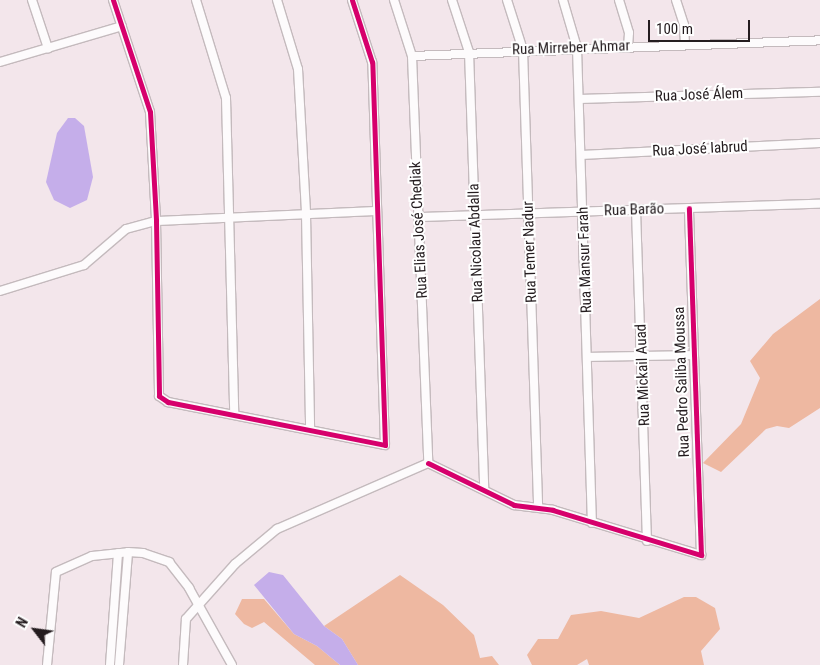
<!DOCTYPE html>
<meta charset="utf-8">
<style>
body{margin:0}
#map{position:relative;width:820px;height:665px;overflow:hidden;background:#f3e6eb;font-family:"Roboto Condensed",sans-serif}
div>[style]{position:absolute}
.forest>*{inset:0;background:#eeb8a1}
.water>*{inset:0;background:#c5aeea}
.roads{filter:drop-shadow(1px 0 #c4babd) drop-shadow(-1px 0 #c4babd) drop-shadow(0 1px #c4babd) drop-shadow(0 -1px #c4babd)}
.street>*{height:8px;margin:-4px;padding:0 4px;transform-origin:4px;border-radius:4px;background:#fdfbfc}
.cycleway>*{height:5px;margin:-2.5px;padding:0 2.5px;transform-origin:2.5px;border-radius:2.5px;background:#d6006c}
span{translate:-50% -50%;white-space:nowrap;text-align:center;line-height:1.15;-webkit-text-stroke:4px #fff;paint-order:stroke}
.street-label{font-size:15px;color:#241c1f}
.north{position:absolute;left:10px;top:605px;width:50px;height:50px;-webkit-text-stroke:4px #fff;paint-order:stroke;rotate:300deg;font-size:14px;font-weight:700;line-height:20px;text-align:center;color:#241c1f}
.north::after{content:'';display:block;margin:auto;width:18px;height:22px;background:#241c1f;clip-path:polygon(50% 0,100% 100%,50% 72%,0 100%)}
.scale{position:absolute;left:648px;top:20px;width:102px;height:22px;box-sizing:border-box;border:2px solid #241c1f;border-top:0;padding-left:6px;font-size:15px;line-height:18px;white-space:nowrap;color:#241c1f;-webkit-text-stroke:4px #fff;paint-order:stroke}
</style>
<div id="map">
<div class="forest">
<div style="clip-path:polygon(820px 299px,820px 408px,789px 428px,777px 426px,766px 429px,721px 472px,703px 463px,741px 424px,760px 378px,750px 361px,773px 334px)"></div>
<div style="clip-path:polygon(400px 575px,443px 605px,474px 635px,480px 658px,492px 656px,499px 665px,358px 665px,342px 639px,324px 626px)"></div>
<div style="clip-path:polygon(684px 597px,696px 597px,715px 608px,720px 629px,701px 651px,704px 665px,589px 665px,587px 659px,577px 665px,532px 665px,527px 655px,538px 639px,558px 639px,571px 615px,601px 611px,639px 618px)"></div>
<div style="clip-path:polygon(242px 599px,264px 599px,294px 634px,317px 646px,340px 665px,315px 665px,264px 622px,252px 628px,244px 624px,235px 614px)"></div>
</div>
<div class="water">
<div style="clip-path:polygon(68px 118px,75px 118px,84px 126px,93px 177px,87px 200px,70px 208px,54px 200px,46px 182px,57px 133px)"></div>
<div style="clip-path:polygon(269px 572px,283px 575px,324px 626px,342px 639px,358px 665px,340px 665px,317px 646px,294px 634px,254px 585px)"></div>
</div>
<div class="roads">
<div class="street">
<div style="left:32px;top:0;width:51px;rotate:71.6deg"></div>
<div style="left:113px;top:0;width:118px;rotate:71.7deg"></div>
<div style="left:150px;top:112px;width:109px;rotate:86.8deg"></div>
<div style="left:156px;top:221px;width:175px;rotate:89deg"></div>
<div style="left:159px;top:396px;width:11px;rotate:34deg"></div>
<div style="left:168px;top:402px;width:221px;rotate:11.2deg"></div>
<div style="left:385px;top:445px;width:383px;rotate:-91.9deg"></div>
<div style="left:372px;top:62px;width:65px;rotate:-107.9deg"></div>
<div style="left:196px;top:0;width:102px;rotate:73deg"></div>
<div style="left:226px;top:98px;width:316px;rotate:88.5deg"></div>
<div style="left:277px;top:0;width:72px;rotate:73.1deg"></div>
<div style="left:298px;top:69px;width:145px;rotate:86.8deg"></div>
<div style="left:306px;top:214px;width:215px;rotate:88.9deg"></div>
<div style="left:394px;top:0;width:59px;rotate:72.2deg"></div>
<div style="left:412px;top:56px;width:407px;rotate:87.7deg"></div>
<div style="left:452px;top:0;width:55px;rotate:71.9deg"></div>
<div style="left:469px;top:52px;width:437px;rotate:88deg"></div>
<div style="left:507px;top:0;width:52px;rotate:72.3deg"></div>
<div style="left:523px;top:50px;width:457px;rotate:88.1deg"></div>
<div style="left:563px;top:0;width:50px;rotate:73.7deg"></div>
<div style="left:577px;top:48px;width:475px;rotate:88.2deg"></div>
<div style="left:619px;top:0;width:34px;rotate:73deg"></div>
<div style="left:629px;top:33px;width:13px;rotate:94deg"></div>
<div style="left:676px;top:0;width:26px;rotate:72deg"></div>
<div style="left:684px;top:25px;width:19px;rotate:87deg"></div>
<div style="left:412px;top:56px;width:408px;rotate:-2.2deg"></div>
<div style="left:0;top:62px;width:127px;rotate:-16.4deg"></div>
<div style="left:579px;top:99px;width:241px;rotate:-1.7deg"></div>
<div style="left:581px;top:155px;width:239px;rotate:-2.9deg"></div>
<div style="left:636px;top:210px;width:331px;rotate:88.1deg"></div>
<div style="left:418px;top:217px;width:402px;rotate:-1.9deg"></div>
<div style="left:0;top:291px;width:88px;rotate:-17.2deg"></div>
<div style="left:84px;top:265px;width:55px;rotate:-40.6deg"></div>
<div style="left:126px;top:229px;width:31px;rotate:-15deg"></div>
<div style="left:156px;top:221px;width:221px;rotate:-2.6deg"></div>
<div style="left:588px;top:357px;width:105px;rotate:-1.1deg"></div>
<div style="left:428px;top:463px;width:96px;rotate:26deg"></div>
<div style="left:514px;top:505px;width:39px;rotate:7deg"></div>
<div style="left:553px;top:510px;width:155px;rotate:16.9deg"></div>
<div style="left:701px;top:555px;width:347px;rotate:-92deg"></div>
<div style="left:47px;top:665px;width:93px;rotate:-84.5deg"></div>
<div style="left:56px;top:572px;width:39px;rotate:-24deg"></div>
<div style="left:92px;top:556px;width:36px;rotate:-6deg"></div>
<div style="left:128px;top:552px;width:15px;rotate:4deg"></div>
<div style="left:143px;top:553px;width:28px;rotate:19deg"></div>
<div style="left:169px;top:562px;width:33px;rotate:52deg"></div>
<div style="left:189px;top:588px;width:88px;rotate:60.8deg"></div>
<div style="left:110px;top:665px;width:112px;rotate:-85.9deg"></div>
<div style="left:119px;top:665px;width:113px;rotate:-85.4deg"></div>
<div style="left:183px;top:665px;width:46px;rotate:-86.3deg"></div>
<div style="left:186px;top:619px;width:74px;rotate:-48.3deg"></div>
<div style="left:235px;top:564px;width:55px;rotate:-39.8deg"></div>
<div style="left:277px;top:529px;width:165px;rotate:-23.6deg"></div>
</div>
</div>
<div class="cycleway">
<div style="left:113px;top:0;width:118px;rotate:71.7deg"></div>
<div style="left:150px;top:112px;width:109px;rotate:86.8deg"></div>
<div style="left:156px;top:221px;width:175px;rotate:89deg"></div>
<div style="left:159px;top:396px;width:11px;rotate:34deg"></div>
<div style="left:168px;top:402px;width:221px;rotate:11.2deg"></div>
<div style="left:385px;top:445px;width:383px;rotate:-91.9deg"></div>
<div style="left:372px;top:62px;width:65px;rotate:-107.9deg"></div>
<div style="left:428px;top:463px;width:96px;rotate:26deg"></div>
<div style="left:514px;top:505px;width:39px;rotate:7deg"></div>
<div style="left:553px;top:510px;width:155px;rotate:16.9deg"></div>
<div style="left:701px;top:555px;width:347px;rotate:-92deg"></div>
</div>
<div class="street-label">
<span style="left:571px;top:48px;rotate:-2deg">Rua Mirreber Ahmar</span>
<span style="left:699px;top:95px;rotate:-2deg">Rua José Álem</span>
<span style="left:700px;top:149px;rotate:-3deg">Rua José Iabrud</span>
<span style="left:634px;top:210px;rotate:-2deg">Rua Barão</span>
<span style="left:419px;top:230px;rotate:-93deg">Rua Elias José Chediak</span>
<span style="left:476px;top:243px;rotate:-92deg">Rua Nicolau Abdalla</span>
<span style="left:530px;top:252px;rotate:-92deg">Rua Temer Nadur</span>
<span style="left:585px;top:260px;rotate:-92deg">Rua Mansur Farah</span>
<span style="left:643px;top:375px;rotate:-92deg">Rua Mickail Auad</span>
<span style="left:682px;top:382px;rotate:-92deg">Rua Pedro Saliba Moussa</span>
</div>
<div class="north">N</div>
<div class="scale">100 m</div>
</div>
